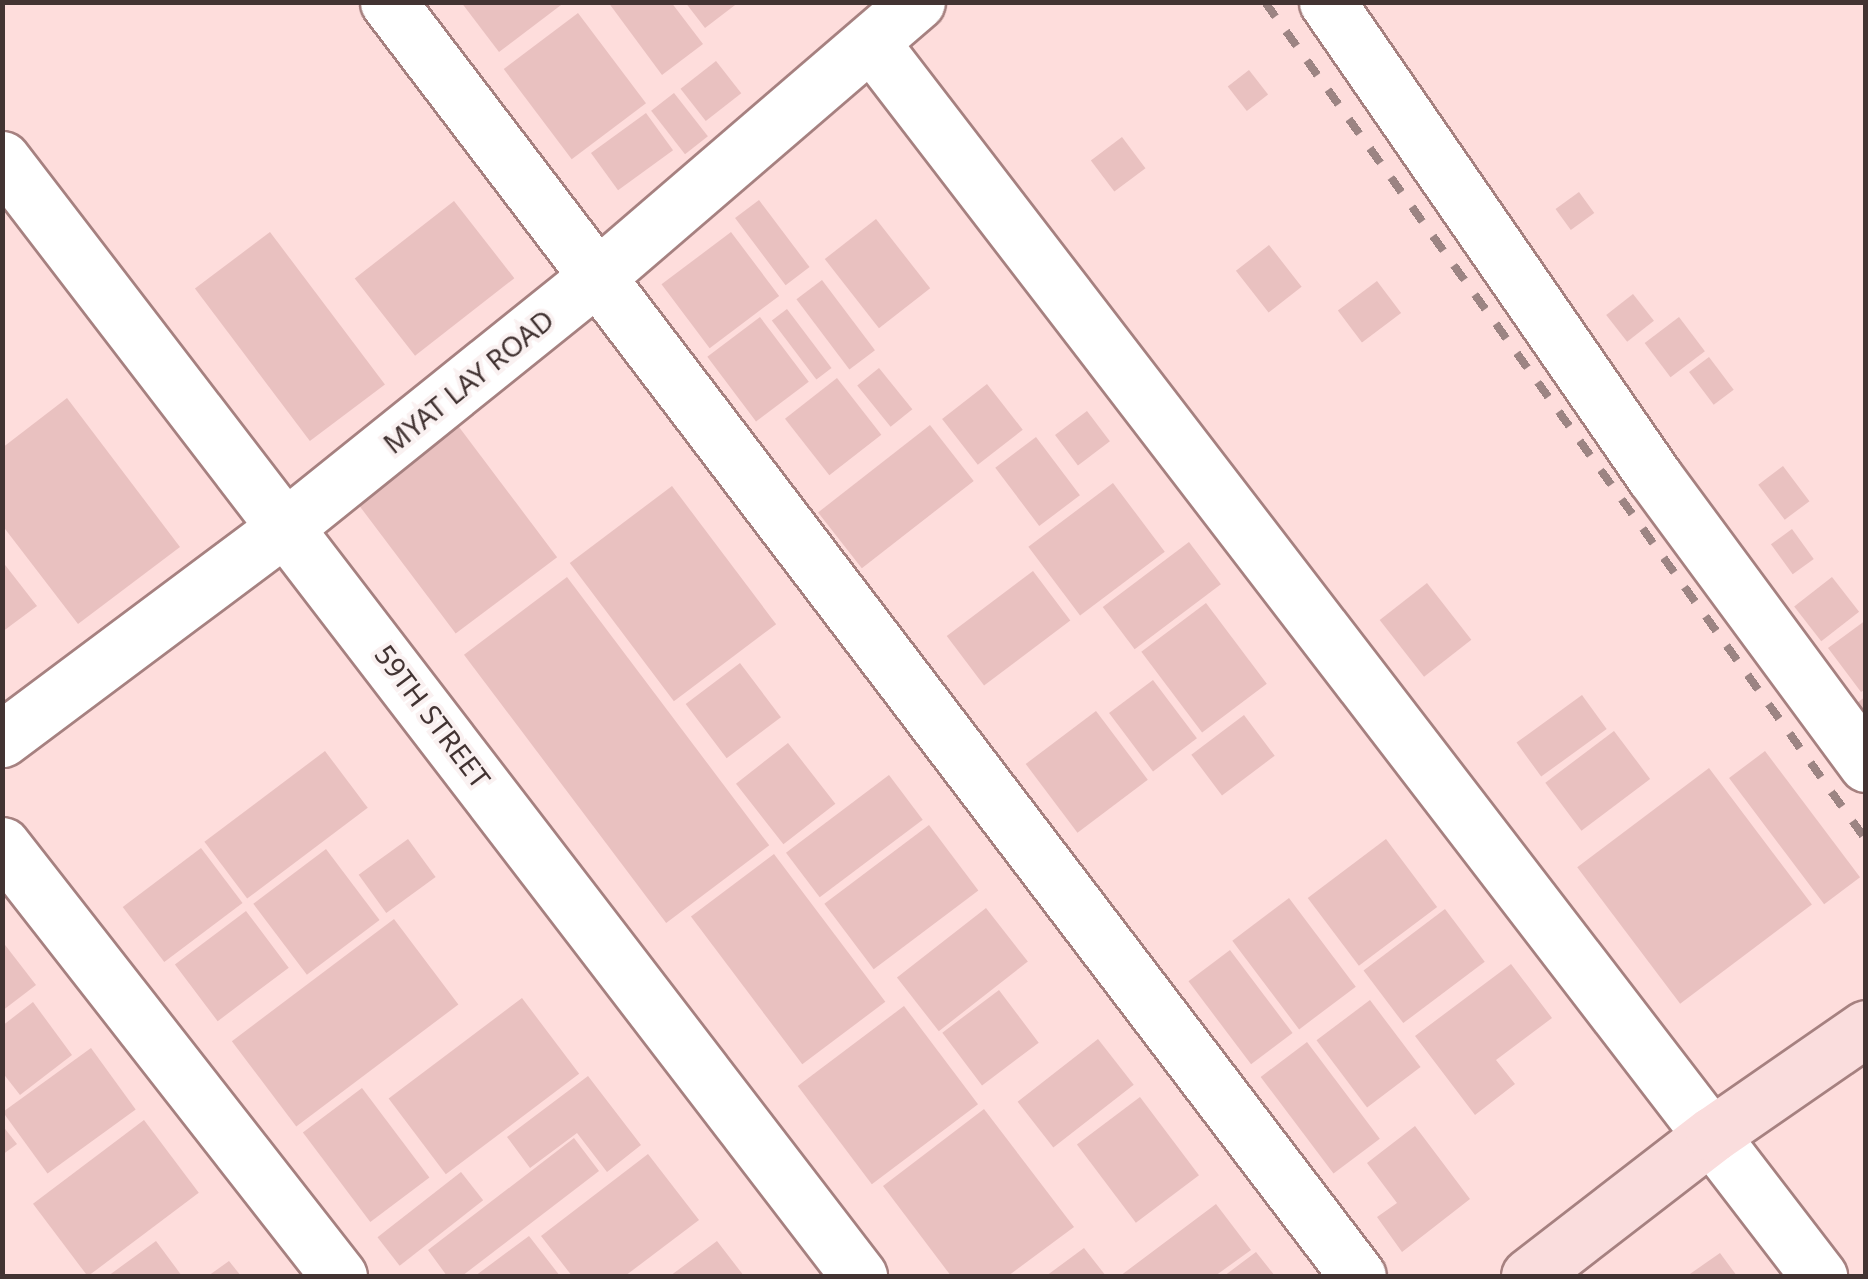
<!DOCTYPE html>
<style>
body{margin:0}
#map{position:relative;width:1868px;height:1279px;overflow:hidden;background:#fedddc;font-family:"Noto Sans",sans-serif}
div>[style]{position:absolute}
.building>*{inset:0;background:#e9c1c0;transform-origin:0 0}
.roads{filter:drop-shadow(2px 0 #a68180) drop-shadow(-2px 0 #a68180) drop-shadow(0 2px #a68180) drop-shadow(0 -2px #a68180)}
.street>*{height:55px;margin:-27.5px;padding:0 27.5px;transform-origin:27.5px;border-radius:27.5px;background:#fff}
.secondary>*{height:55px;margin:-27.5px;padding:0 27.5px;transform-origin:27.5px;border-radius:27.5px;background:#fadddd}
.rail>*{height:8px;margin-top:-4px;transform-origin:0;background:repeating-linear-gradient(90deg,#9c8483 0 18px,transparent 0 36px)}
span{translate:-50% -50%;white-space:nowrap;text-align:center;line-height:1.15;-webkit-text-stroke:8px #faf1f1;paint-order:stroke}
.street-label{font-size:28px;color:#423332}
.frame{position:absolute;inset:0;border:5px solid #423332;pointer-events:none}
</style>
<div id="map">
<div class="building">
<div style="clip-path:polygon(461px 2px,565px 2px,499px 52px)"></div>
<div style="clip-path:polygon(608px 2px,671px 2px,703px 44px,662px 75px)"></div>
<div style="clip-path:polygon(685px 2px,739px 2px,705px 28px)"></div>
<div style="left:578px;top:13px;width:113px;height:93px;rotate:53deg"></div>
<div style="left:716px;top:61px;width:41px;height:45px;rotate:52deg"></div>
<div style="left:1249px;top:70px;width:31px;height:27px;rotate:52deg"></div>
<div style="left:674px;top:93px;width:55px;height:29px;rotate:52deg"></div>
<div style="left:646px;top:113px;width:46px;height:68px;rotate:54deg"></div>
<div style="left:1122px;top:137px;width:39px;height:39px;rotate:53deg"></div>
<div style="left:1579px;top:192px;width:26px;height:29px;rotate:54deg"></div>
<div style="left:759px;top:200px;width:84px;height:30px;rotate:53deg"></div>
<div style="left:454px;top:201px;width:98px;height:126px;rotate:52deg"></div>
<div style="left:876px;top:219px;width:88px;height:65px;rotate:52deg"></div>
<div style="left:270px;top:232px;width:191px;height:94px;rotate:53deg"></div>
<div style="left:731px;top:232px;width:80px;height:87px;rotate:53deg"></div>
<div style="left:1269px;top:245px;width:53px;height:42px;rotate:52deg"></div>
<div style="left:822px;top:280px;width:88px;height:32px;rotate:53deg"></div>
<div style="left:1377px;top:281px;width:40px;height:49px;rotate:53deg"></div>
<div style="left:1633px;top:294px;width:34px;height:34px;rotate:52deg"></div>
<div style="left:787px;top:309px;width:74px;height:19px;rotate:53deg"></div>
<div style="left:760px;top:317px;width:81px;height:66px;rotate:53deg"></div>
<div style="left:1679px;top:317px;width:43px;height:43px;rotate:53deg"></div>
<div style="left:1709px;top:357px;width:41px;height:25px;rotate:53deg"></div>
<div style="left:879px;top:368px;width:53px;height:28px;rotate:51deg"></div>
<div style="left:837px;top:378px;width:72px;height:66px;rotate:52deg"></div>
<div style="left:987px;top:384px;width:58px;height:57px;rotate:52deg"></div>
<div style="clip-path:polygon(67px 398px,180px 547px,78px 624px,2px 525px,2px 448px)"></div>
<div style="left:1087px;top:411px;width:38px;height:40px;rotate:53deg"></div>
<div style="left:453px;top:419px;width:173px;height:127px;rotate:53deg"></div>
<div style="left:930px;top:425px;width:71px;height:142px;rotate:52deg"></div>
<div style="left:1036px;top:437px;width:73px;height:51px;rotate:53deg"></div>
<div style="left:1783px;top:466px;width:44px;height:31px;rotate:53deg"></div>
<div style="left:1113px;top:483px;width:86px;height:106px;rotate:53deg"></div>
<div style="left:672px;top:486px;width:173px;height:128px;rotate:53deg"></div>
<div style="left:1792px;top:529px;width:37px;height:26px;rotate:54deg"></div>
<div style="left:1189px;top:542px;width:53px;height:108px;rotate:53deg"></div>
<div style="clip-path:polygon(2px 561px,37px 606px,2px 632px)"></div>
<div style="left:1033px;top:571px;width:62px;height:108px;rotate:53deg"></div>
<div style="left:567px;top:577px;width:336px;height:129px;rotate:53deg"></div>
<div style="left:1832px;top:577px;width:44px;height:48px;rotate:52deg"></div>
<div style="left:1427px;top:583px;width:72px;height:60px;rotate:52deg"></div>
<div style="left:1206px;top:603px;width:101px;height:81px;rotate:53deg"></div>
<div style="clip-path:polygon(1866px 620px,1866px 689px,1861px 692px,1828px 648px)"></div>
<div style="left:740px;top:663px;width:68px;height:68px;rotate:53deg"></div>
<div style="left:1153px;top:680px;width:73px;height:55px;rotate:53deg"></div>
<div style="left:1582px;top:695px;width:42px;height:81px;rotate:54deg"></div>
<div style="clip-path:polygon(1866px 696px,1866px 739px,1843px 714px)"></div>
<div style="left:1096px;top:711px;width:86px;height:88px;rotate:53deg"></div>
<div style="left:1244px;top:715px;width:51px;height:66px;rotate:53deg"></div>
<div style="left:1614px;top:731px;width:60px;height:86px;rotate:53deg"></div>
<div style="left:788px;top:743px;width:77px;height:66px;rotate:52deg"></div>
<div style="left:325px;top:751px;width:71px;height:151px;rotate:53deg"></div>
<div style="left:1765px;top:751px;width:158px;height:45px;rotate:53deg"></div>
<div style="left:1709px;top:768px;width:171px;height:165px;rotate:53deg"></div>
<div style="left:889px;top:775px;width:56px;height:129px;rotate:53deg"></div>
<div style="left:929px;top:825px;width:82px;height:131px;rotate:53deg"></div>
<div style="left:408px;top:839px;width:47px;height:61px;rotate:54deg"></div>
<div style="left:1386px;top:839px;width:85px;height:98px;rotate:53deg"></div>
<div style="left:201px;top:848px;width:69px;height:98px;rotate:53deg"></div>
<div style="left:326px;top:849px;width:89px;height:91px;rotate:53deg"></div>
<div style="left:774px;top:854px;width:185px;height:104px;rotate:53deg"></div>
<div style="left:1289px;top:898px;width:111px;height:71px;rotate:53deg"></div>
<div style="left:986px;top:908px;width:68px;height:113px;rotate:52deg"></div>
<div style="left:1445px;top:909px;width:66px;height:102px;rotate:53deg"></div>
<div style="left:246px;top:911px;width:71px;height:89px;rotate:53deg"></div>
<div style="left:394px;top:919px;width:107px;height:203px;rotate:53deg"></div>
<div style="clip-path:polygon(2px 941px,36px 985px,2px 1011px)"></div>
<div style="left:1230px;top:950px;width:104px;height:52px;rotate:53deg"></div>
<div style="clip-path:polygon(1511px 964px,1552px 1018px,1496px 1060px,1515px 1084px,1475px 1115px,1415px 1036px)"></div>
<div style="left:999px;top:990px;width:66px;height:71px;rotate:53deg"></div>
<div style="left:522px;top:998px;width:95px;height:167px;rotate:53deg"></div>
<div style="left:1370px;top:1000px;width:84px;height:67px;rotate:53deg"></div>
<div style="clip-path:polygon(33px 1002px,72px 1055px,20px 1095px,2px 1072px,2px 1026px)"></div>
<div style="left:904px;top:1006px;width:123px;height:133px;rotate:53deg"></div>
<div style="left:1098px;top:1039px;width:58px;height:102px;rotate:52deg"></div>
<div style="left:1307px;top:1042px;width:121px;height:58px;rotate:53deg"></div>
<div style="left:91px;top:1048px;width:76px;height:109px;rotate:54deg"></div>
<div style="clip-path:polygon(588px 1076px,641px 1145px,607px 1172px,577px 1133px,530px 1168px,507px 1137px)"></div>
<div style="left:362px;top:1088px;width:112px;height:74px;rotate:53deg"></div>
<div style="left:1140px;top:1097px;width:98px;height:79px;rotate:53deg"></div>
<div style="clip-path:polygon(984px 1109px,1074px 1227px,1008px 1276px,951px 1276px,883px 1186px)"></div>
<div style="left:144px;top:1120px;width:91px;height:139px;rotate:53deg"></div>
<div style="clip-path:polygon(2px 1125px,17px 1144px,2px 1155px)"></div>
<div style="clip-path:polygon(1415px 1126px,1470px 1199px,1402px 1252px,1377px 1217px,1397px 1203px,1367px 1163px)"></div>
<div style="clip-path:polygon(574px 1138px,599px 1171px,462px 1276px,447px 1276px,428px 1250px)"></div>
<div style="clip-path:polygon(648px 1154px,699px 1220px,625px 1276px,572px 1276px,541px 1236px)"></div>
<div style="left:461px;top:1172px;width:36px;height:106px;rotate:52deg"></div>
<div style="clip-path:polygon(1216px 1204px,1251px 1250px,1215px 1276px,1120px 1276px)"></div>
<div style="clip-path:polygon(529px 1236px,560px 1276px,475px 1276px)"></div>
<div style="clip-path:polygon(156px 1241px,182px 1276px,108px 1276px)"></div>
<div style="clip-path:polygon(717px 1241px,744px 1276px,670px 1276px)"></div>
<div style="clip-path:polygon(1084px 1248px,1106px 1276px,1046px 1276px)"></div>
<div style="clip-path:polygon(1256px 1252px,1275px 1276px,1224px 1276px)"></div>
<div style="clip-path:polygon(1720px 1253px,1737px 1276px,1687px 1276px)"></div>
<div style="clip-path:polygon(229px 1261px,241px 1276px,208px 1276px)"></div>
</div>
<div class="roads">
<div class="street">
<div style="left:388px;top:2px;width:1601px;rotate:52.72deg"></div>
<div style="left:1327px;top:2px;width:576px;rotate:55.4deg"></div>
<div style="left:1654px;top:476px;width:358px;rotate:53.6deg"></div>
<div style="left:873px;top:45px;width:1553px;rotate:52.46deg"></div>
<div style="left:2px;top:159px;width:1408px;rotate:52.5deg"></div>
<div style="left:2px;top:739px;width:357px;rotate:-36.8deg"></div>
<div style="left:288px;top:525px;width:396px;rotate:-38.8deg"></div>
<div style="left:597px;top:277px;width:422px;rotate:-40.7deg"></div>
<div style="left:2px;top:845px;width:547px;rotate:51.98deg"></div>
</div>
<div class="secondary">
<div style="left:1529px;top:1276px;width:232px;rotate:-37.7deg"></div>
<div style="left:1713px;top:1134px;width:186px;rotate:-34.7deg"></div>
</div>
</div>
<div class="rail">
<div style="left:1265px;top:2px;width:1031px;rotate:54.35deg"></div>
</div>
<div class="street-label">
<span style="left:468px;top:381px;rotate:-39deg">MYAT LAY ROAD</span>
<span style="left:433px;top:716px;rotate:53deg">59TH STREET</span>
</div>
<div class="frame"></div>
</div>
